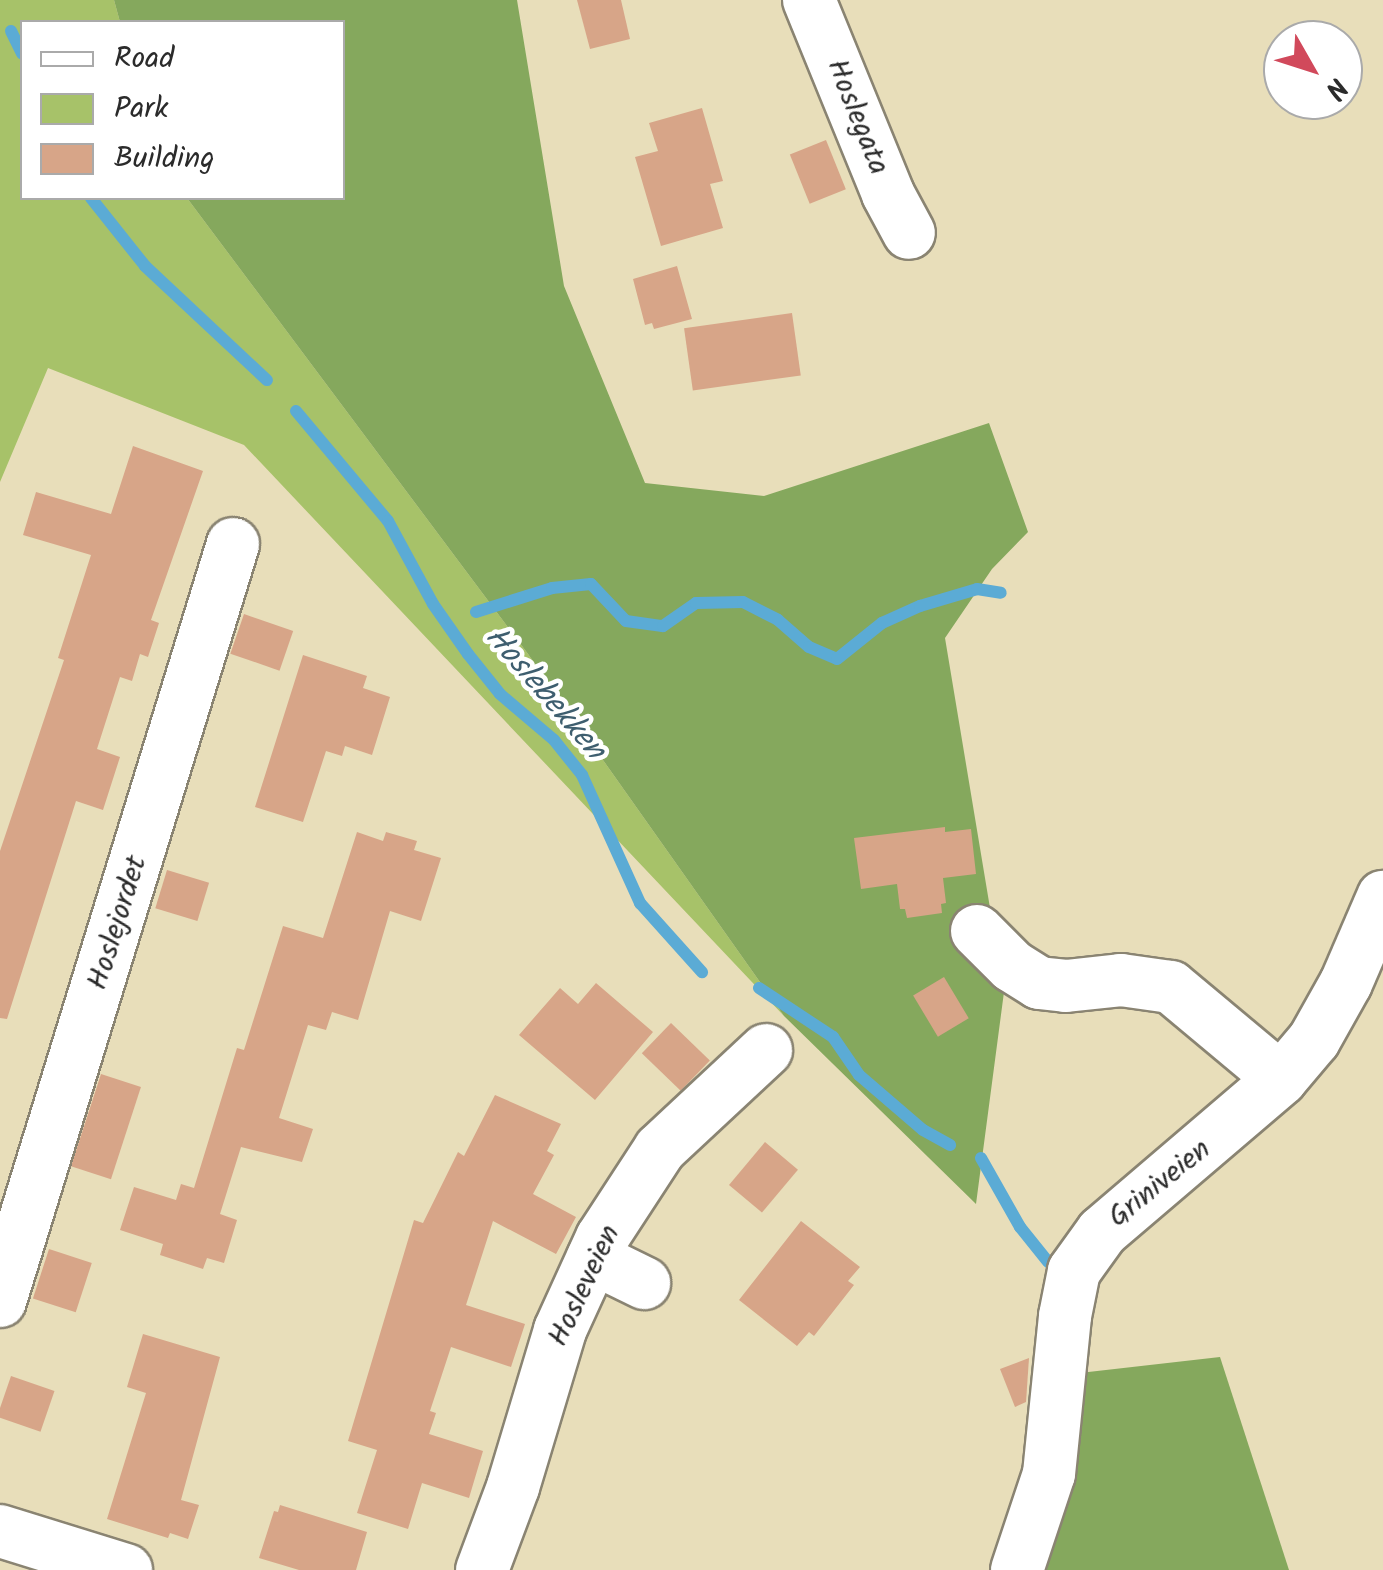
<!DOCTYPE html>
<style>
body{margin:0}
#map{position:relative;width:1383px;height:1570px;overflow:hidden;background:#e8deba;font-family:Kalam,sans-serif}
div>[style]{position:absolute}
.green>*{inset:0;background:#a7c269}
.forest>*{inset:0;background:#85a85d}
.stream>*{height:12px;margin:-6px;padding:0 6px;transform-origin:6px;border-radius:6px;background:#5babd5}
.building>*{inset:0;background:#d7a588;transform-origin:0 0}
.roads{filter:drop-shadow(2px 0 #8a8472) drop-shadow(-2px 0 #8a8472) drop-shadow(0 2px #8a8472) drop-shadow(0 -2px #8a8472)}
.minor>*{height:52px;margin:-26px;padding:0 26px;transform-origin:26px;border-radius:26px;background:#fff}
span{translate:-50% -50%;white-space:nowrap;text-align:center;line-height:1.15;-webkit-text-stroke:9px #fff;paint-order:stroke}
.street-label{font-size:30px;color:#2b2b2b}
.water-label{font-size:32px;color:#3e5e6f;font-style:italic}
.legend{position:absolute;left:20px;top:20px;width:325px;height:180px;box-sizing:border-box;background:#fff;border:2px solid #aaa;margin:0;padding:12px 18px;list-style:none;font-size:30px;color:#2b2b2b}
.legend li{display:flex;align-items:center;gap:20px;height:50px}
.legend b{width:50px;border:2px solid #aaa}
.north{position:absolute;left:1263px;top:20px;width:100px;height:100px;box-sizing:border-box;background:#fff;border:2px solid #aaa;border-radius:50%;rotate:129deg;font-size:28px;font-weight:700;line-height:40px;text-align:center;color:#2b2b2b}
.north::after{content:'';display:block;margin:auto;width:35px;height:45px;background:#d1495b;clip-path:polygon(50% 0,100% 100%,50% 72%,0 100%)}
</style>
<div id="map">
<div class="green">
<div style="clip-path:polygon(0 0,114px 0,120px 22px,22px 22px,22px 198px,187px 198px,528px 654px,784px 1016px,244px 445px,48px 368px,0 482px)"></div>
</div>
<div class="forest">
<div style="clip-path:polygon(114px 0,517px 0,564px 286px,645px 483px,764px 496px,989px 423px,1028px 532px,992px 569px,945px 638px,1004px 992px,976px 1204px,784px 1016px,528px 654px,187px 198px,342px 198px,342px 22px,120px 22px)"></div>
<div style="clip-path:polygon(1220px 1357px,1289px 1570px,1017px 1570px,1062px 1375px)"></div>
</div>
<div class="stream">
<div style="left:11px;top:31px;width:25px;rotate:64deg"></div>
<div style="left:91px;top:198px;width:87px;rotate:51.5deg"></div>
<div style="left:145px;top:266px;width:167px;rotate:43.1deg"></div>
<div style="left:296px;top:411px;width:143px;rotate:50.1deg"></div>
<div style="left:388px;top:521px;width:94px;rotate:61.5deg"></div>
<div style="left:433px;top:604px;width:61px;rotate:55deg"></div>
<div style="left:468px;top:654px;width:51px;rotate:51.3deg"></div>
<div style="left:500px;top:694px;width:71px;rotate:40.4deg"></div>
<div style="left:554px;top:740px;width:45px;rotate:51.3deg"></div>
<div style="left:582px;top:775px;width:141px;rotate:65.6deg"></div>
<div style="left:640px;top:903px;width:93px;rotate:48.1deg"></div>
<div style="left:476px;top:612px;width:80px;rotate:-17.5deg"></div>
<div style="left:552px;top:588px;width:39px;rotate:-6deg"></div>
<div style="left:591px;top:584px;width:51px;rotate:46.6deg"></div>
<div style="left:626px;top:621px;width:37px;rotate:8deg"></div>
<div style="left:663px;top:626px;width:40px;rotate:-34.9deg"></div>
<div style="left:696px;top:603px;width:47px;rotate:-1.2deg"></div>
<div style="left:743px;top:602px;width:39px;rotate:27deg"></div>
<div style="left:778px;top:620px;width:41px;rotate:41.1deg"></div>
<div style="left:809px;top:647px;width:30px;rotate:23deg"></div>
<div style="left:837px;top:659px;width:58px;rotate:-38.7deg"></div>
<div style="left:882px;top:623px;width:42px;rotate:-24.1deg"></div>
<div style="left:920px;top:606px;width:59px;rotate:-16.6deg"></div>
<div style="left:977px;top:589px;width:24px;rotate:9deg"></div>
<div style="left:759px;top:988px;width:89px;rotate:33.5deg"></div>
<div style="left:833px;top:1037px;width:46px;rotate:55.6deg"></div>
<div style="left:859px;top:1075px;width:84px;rotate:40.7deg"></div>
<div style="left:923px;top:1130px;width:31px;rotate:29deg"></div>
<div style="left:981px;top:1158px;width:79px;rotate:60.5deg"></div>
<div style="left:1020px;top:1227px;width:45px;rotate:51.3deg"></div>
</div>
<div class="building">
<div style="clip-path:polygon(577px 0,621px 0,630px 39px,590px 49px)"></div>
<div style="clip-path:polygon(702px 108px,723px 181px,710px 184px,723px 228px,661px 246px,635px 157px,658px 151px,649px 123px)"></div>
<div style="left:826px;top:140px;width:53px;height:39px;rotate:68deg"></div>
<div style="clip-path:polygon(677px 266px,692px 319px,654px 329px,652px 323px,645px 325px,633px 279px)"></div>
<div style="left:792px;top:313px;width:63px;height:109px;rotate:82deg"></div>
<div style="clip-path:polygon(133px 446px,203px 471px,151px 620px,159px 623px,148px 657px,140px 654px,132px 681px,120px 677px,97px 749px,120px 757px,103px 810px,76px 801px,7px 1019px,0 1018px,0 851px,64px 660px,58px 658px,91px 555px,23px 535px,36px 492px,111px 514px)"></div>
<div style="left:244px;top:614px;width:52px;height:42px;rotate:19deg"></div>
<div style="clip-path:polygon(303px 655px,367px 676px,363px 688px,390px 697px,372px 755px,345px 746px,342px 756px,326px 751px,303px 822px,255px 807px)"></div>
<div style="clip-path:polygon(945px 827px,945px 832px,971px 829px,976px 874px,943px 878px,946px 903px,941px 904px,942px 913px,907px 918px,905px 909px,900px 909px,897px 884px,861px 889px,854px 838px)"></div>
<div style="clip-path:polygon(357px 832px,383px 841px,386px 832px,417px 841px,414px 850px,441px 858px,421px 921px,390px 911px,358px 1020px,332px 1012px,326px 1030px,308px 1025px,279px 1118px,313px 1129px,302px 1162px,241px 1147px,220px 1214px,237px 1220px,224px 1263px,207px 1258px,203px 1269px,160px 1255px,163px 1244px,120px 1230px,134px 1187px,176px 1200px,181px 1184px,194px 1188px,237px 1048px,244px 1050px,283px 926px,323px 938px)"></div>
<div style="left:167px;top:870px;width:44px;height:40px;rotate:17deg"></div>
<div style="left:944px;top:977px;width:48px;height:36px;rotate:59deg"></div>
<div style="clip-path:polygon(596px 983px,653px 1032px,595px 1100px,519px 1035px,560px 988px,578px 1004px)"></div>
<div style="left:671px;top:1023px;width:54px;height:42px;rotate:44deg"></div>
<div style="left:101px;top:1074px;width:42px;height:97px;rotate:18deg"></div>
<div style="clip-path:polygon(495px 1095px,561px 1124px,547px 1151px,554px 1155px,533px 1194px,576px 1217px,556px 1254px,493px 1221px,466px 1305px,525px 1324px,511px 1367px,451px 1347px,430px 1411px,436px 1413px,429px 1434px,483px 1451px,469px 1498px,422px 1483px,408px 1529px,357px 1513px,377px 1450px,348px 1441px,414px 1220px,423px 1223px,458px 1152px,464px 1156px)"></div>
<div style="left:765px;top:1142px;width:43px;height:56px;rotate:40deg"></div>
<div style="clip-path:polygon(801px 1221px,860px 1267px,848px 1281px,854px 1285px,814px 1336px,809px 1332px,797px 1346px,739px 1300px)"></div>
<div style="left:49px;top:1249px;width:45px;height:52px;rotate:18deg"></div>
<div style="clip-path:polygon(143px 1334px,220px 1357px,181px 1500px,199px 1505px,188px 1539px,170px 1533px,168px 1538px,107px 1519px,146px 1393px,127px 1387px)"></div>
<div style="clip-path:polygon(1029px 1358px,1026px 1402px,1015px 1407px,1000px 1369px)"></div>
<div style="left:11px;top:1376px;width:46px;height:43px;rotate:19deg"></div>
<div style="clip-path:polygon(280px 1505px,367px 1532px,356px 1570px,299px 1570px,259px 1558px,274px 1511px,278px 1512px)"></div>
</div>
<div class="roads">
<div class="minor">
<div style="left:809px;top:0;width:209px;rotate:67.8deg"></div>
<div style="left:888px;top:194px;width:44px;rotate:61.7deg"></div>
<div style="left:977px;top:931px;width:49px;rotate:45deg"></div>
<div style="left:1012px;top:966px;width:32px;rotate:32deg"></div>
<div style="left:1039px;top:983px;width:27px;rotate:6deg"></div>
<div style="left:1066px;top:986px;width:55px;rotate:-6.2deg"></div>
<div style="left:1121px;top:980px;width:50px;rotate:8deg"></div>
<div style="left:1171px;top:987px;width:143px;rotate:39.9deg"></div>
<div style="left:593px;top:1258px;width:57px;rotate:26.1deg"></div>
<div style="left:0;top:1301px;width:792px;rotate:-72.89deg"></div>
<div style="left:0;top:1531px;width:132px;rotate:17.2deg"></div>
<div style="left:482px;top:1570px;width:89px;rotate:-69.5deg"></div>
<div style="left:513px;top:1487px;width:164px;rotate:-73.3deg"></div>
<div style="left:560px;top:1330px;width:101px;rotate:-65.5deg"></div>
<div style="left:602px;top:1238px;width:106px;rotate:-56.9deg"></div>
<div style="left:660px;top:1149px;width:145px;rotate:-43deg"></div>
<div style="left:1017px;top:1570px;width:101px;rotate:-71.6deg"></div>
<div style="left:1049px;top:1474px;width:159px;rotate:-84.2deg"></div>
<div style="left:1065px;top:1316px;width:46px;rotate:-78.7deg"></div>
<div style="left:1074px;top:1271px;width:48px;rotate:-54.3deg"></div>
<div style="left:1102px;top:1232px;width:235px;rotate:-40.5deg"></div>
<div style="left:1281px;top:1079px;width:51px;rotate:-49.8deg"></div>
<div style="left:1314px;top:1040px;width:65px;rotate:-60.7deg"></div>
<div style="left:1346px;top:983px;width:94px;rotate:-66.7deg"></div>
</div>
</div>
<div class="street-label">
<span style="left:857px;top:117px;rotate:68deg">Hoslegata</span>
<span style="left:118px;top:923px;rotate:-73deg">Hoslejordet</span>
<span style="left:1160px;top:1184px;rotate:-39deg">Griniveien</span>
<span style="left:585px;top:1286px;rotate:-65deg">Hosleveien</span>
</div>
<div class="water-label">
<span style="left:544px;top:694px;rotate:49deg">Hoslebekken</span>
</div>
<ul class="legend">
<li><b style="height:12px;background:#fff"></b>Road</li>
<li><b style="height:28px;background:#a7c269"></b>Park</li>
<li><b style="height:28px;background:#d7a588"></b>Building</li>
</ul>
<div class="north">N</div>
</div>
